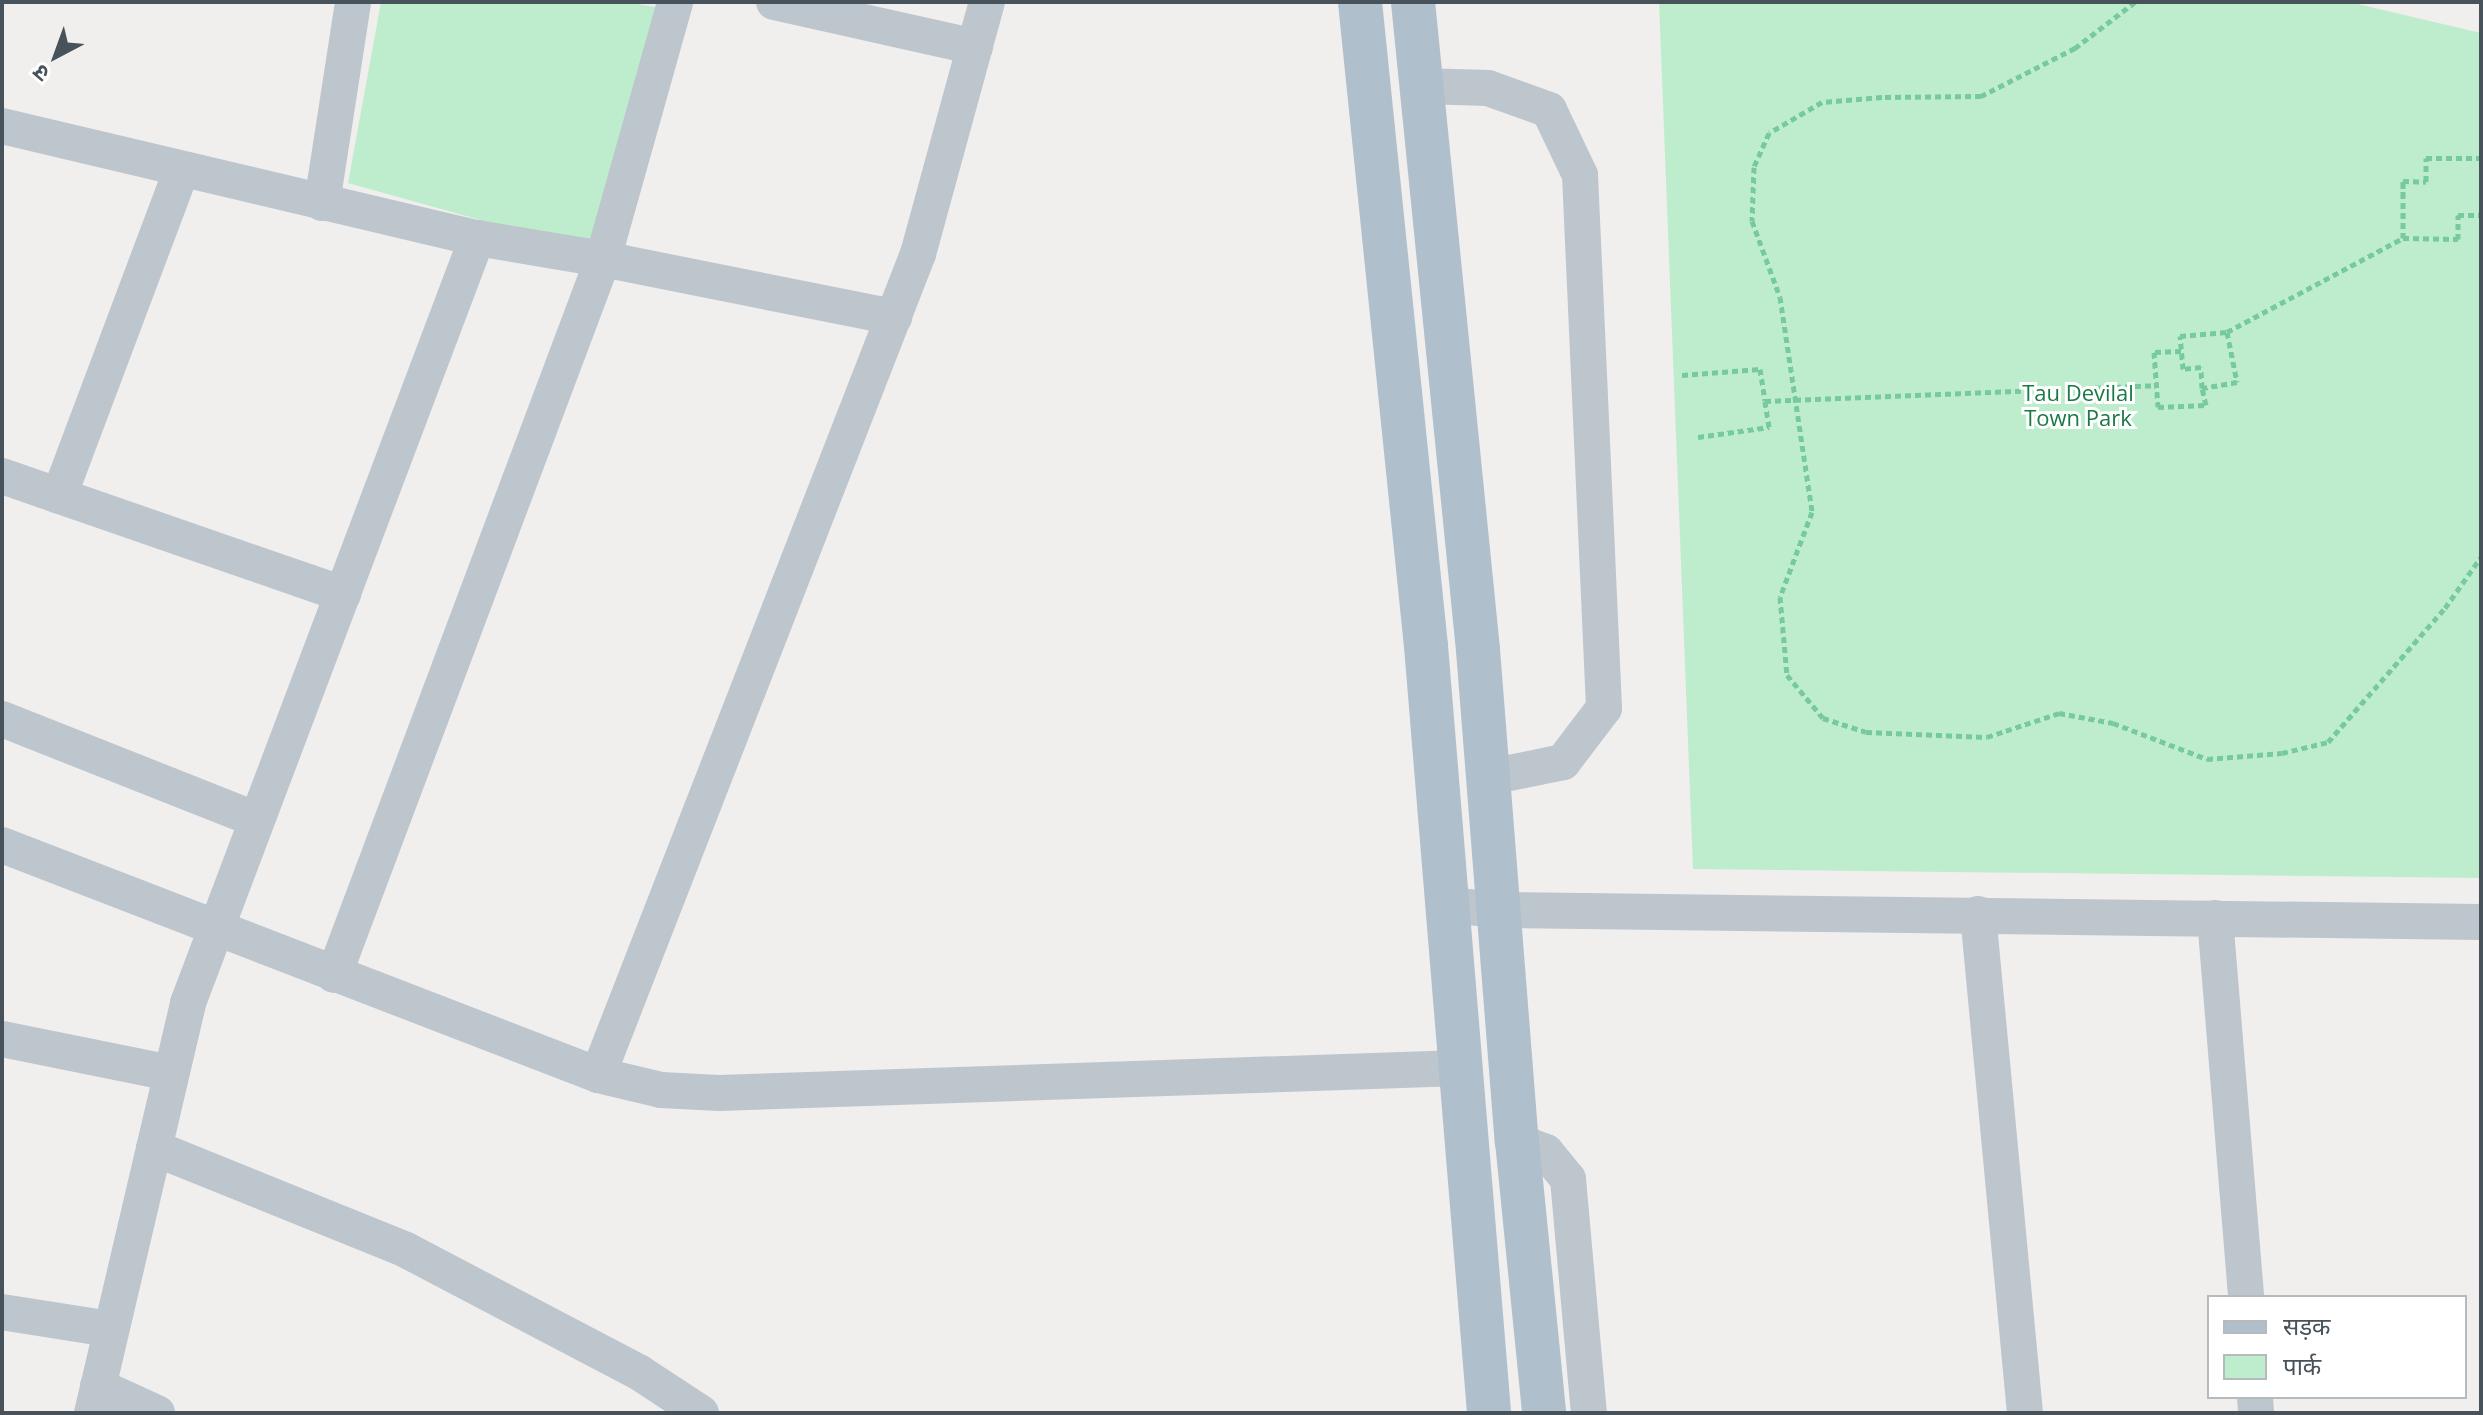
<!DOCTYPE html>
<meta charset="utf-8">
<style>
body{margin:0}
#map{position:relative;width:2483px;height:1415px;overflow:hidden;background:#f1eeee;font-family:"Open Sans","Noto Sans Devanagari",sans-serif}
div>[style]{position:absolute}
.green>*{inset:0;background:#beedcd}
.path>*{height:5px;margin-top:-2.5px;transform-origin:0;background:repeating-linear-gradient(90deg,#77ca9d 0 6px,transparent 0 10px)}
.minor>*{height:36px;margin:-18px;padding:0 18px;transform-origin:18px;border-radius:18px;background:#bdc6cd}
.primary>*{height:44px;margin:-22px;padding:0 22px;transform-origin:22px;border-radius:22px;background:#afbfcc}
span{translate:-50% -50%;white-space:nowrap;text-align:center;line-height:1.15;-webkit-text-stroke:6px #fff;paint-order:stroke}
.park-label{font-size:22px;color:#1a7945}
.frame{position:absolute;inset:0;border:4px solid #47525b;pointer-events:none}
.legend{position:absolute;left:2207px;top:1295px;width:260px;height:104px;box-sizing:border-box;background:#fff;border:2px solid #b5babd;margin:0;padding:10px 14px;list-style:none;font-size:24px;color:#47525b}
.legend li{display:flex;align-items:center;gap:16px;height:40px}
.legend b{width:40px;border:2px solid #b5babd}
.north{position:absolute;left:16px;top:16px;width:80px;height:80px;-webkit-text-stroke:6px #fff;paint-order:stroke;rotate:221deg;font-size:22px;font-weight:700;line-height:32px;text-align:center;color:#47525b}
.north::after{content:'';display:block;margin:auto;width:28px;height:36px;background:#47525b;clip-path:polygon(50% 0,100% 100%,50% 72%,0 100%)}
</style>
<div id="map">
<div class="green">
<div style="clip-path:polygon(381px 2px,625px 2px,662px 8px,595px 252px,348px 183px)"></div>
<div style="clip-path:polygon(1659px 2px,2349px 2px,2481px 33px,2481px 878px,1693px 869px)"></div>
</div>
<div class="path">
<div style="left:2135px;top:2px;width:76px;rotate:142.5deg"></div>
<div style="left:2075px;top:48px;width:106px;rotate:152.9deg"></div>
<div style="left:1981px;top:96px;width:99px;rotate:179.4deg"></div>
<div style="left:1882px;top:97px;width:60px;rotate:175.2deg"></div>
<div style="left:1822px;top:102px;width:61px;rotate:149.7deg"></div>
<div style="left:1769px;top:133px;width:37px;rotate:114deg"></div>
<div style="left:1754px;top:167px;width:54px;rotate:92.1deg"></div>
<div style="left:1752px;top:221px;width:81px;rotate:69.8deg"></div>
<div style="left:1780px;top:297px;width:217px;rotate:81.5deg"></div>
<div style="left:1812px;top:512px;width:91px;rotate:110.6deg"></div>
<div style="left:1780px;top:597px;width:78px;rotate:84.9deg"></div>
<div style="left:1787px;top:675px;width:56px;rotate:50.1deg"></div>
<div style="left:1823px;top:718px;width:45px;rotate:18deg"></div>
<div style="left:1866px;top:732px;width:121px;rotate:2.4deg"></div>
<div style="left:1987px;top:737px;width:76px;rotate:-18.4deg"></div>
<div style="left:2059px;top:713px;width:55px;rotate:10.5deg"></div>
<div style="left:2113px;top:723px;width:101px;rotate:21deg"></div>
<div style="left:2207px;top:759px;width:75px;rotate:-4.6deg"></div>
<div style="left:2282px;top:753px;width:47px;rotate:-13.4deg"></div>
<div style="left:2328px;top:742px;width:178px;rotate:-48.9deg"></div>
<div style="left:2445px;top:608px;width:62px;rotate:-54.8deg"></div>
<div style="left:2403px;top:238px;width:57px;rotate:-90deg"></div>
<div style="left:2403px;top:181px;width:23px;rotate:2deg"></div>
<div style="left:2426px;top:182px;width:24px;rotate:-90deg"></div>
<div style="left:2426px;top:158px;width:55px"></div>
<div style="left:2227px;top:332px;width:51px;rotate:78.7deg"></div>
<div style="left:2237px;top:382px;width:36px;rotate:170deg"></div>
<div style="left:2202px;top:388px;width:21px;rotate:-93deg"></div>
<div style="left:2201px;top:367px;width:18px;rotate:174deg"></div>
<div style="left:2183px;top:369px;width:33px;rotate:-95deg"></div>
<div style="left:2180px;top:336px;width:47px;rotate:-4.9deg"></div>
<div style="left:2227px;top:332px;width:200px;rotate:-28.1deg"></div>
<div style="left:2403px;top:238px;width:55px;rotate:1deg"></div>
<div style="left:2458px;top:239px;width:24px;rotate:-90deg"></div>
<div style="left:2458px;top:215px;width:23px"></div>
<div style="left:2181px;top:351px;width:27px;rotate:178deg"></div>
<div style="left:2154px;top:352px;width:55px;rotate:85.8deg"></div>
<div style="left:2158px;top:407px;width:48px;rotate:-2.4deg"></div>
<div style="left:2206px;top:405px;width:17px;rotate:-103deg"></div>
<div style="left:1682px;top:375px;width:78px;rotate:-4.4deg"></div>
<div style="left:1760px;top:369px;width:32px;rotate:81deg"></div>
<div style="left:1698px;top:437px;width:72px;rotate:-8deg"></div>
<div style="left:1769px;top:427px;width:26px;rotate:-99deg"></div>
<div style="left:1765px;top:401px;width:391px;rotate:-2.3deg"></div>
</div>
<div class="minor">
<div style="left:774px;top:2px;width:206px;rotate:12.6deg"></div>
<div style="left:1422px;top:60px;width:26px;rotate:92deg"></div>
<div style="left:1421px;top:86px;width:67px;rotate:1.7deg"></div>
<div style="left:1488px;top:88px;width:65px;rotate:19.8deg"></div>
<div style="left:1549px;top:110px;width:72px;rotate:64.5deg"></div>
<div style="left:1580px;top:175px;width:534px;rotate:87.42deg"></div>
<div style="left:1604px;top:708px;width:68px;rotate:127.2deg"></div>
<div style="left:1563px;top:762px;width:75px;rotate:168.4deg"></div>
<div style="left:2px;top:126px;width:488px;rotate:13.3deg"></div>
<div style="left:477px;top:238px;width:128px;rotate:9.5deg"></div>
<div style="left:603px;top:259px;width:267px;rotate:-74.3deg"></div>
<div style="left:322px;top:203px;width:203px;rotate:-81.2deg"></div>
<div style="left:2px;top:476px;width:361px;rotate:19.1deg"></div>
<div style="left:59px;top:496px;width:349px;rotate:-69.4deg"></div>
<div style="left:2px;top:719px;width:274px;rotate:21.6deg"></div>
<div style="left:2px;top:845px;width:639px;rotate:21.1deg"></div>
<div style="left:598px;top:1075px;width:65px;rotate:13.4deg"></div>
<div style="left:661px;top:1090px;width:58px;rotate:3deg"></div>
<div style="left:719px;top:1093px;width:742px;rotate:-1.93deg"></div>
<div style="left:1447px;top:905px;width:53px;rotate:5.4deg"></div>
<div style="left:1500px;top:910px;width:981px;rotate:0.7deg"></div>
<div style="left:1978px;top:914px;width:501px;rotate:84.62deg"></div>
<div style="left:2215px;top:918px;width:380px;rotate:85.3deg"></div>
<div style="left:334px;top:975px;width:765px;rotate:-69.41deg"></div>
<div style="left:603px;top:259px;width:297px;rotate:11.3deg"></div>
<div style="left:2px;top:1039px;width:172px;rotate:11.4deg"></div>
<div style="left:598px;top:1075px;width:881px;rotate:-68.71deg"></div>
<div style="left:918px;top:254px;width:261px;rotate:-74.7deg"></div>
<div style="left:1517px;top:1141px;width:31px;rotate:21deg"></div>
<div style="left:1546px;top:1152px;width:35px;rotate:51deg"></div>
<div style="left:1568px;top:1179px;width:235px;rotate:84.9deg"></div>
<div style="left:154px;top:1148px;width:272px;rotate:22deg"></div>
<div style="left:406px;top:1250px;width:264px;rotate:27.7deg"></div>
<div style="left:640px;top:1373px;width:73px;rotate:33.3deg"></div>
<div style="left:2px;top:1312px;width:108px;rotate:9deg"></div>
<div style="left:98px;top:1386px;width:65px;rotate:24.6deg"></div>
<div style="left:2255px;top:1397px;width:16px;rotate:86deg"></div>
<div style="left:92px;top:1413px;width:421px;rotate:-76.8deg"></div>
<div style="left:188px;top:1003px;width:818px;rotate:-69.3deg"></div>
</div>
<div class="primary">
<div style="left:1360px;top:2px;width:647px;rotate:84.15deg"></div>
<div style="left:1426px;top:646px;width:770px;rotate:85.3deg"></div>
<div style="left:1413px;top:2px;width:651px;rotate:84.27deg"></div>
<div style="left:1478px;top:650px;width:493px;rotate:85.5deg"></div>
<div style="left:1517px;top:1141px;width:273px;rotate:84.3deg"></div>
</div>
<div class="park-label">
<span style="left:2078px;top:405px">Tau Devilal<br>Town Park</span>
</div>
<div class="frame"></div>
<ul class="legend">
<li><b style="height:10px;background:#afbfcc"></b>सड़क</li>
<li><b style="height:22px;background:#beedcd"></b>पार्क</li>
</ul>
<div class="north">उ</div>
</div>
